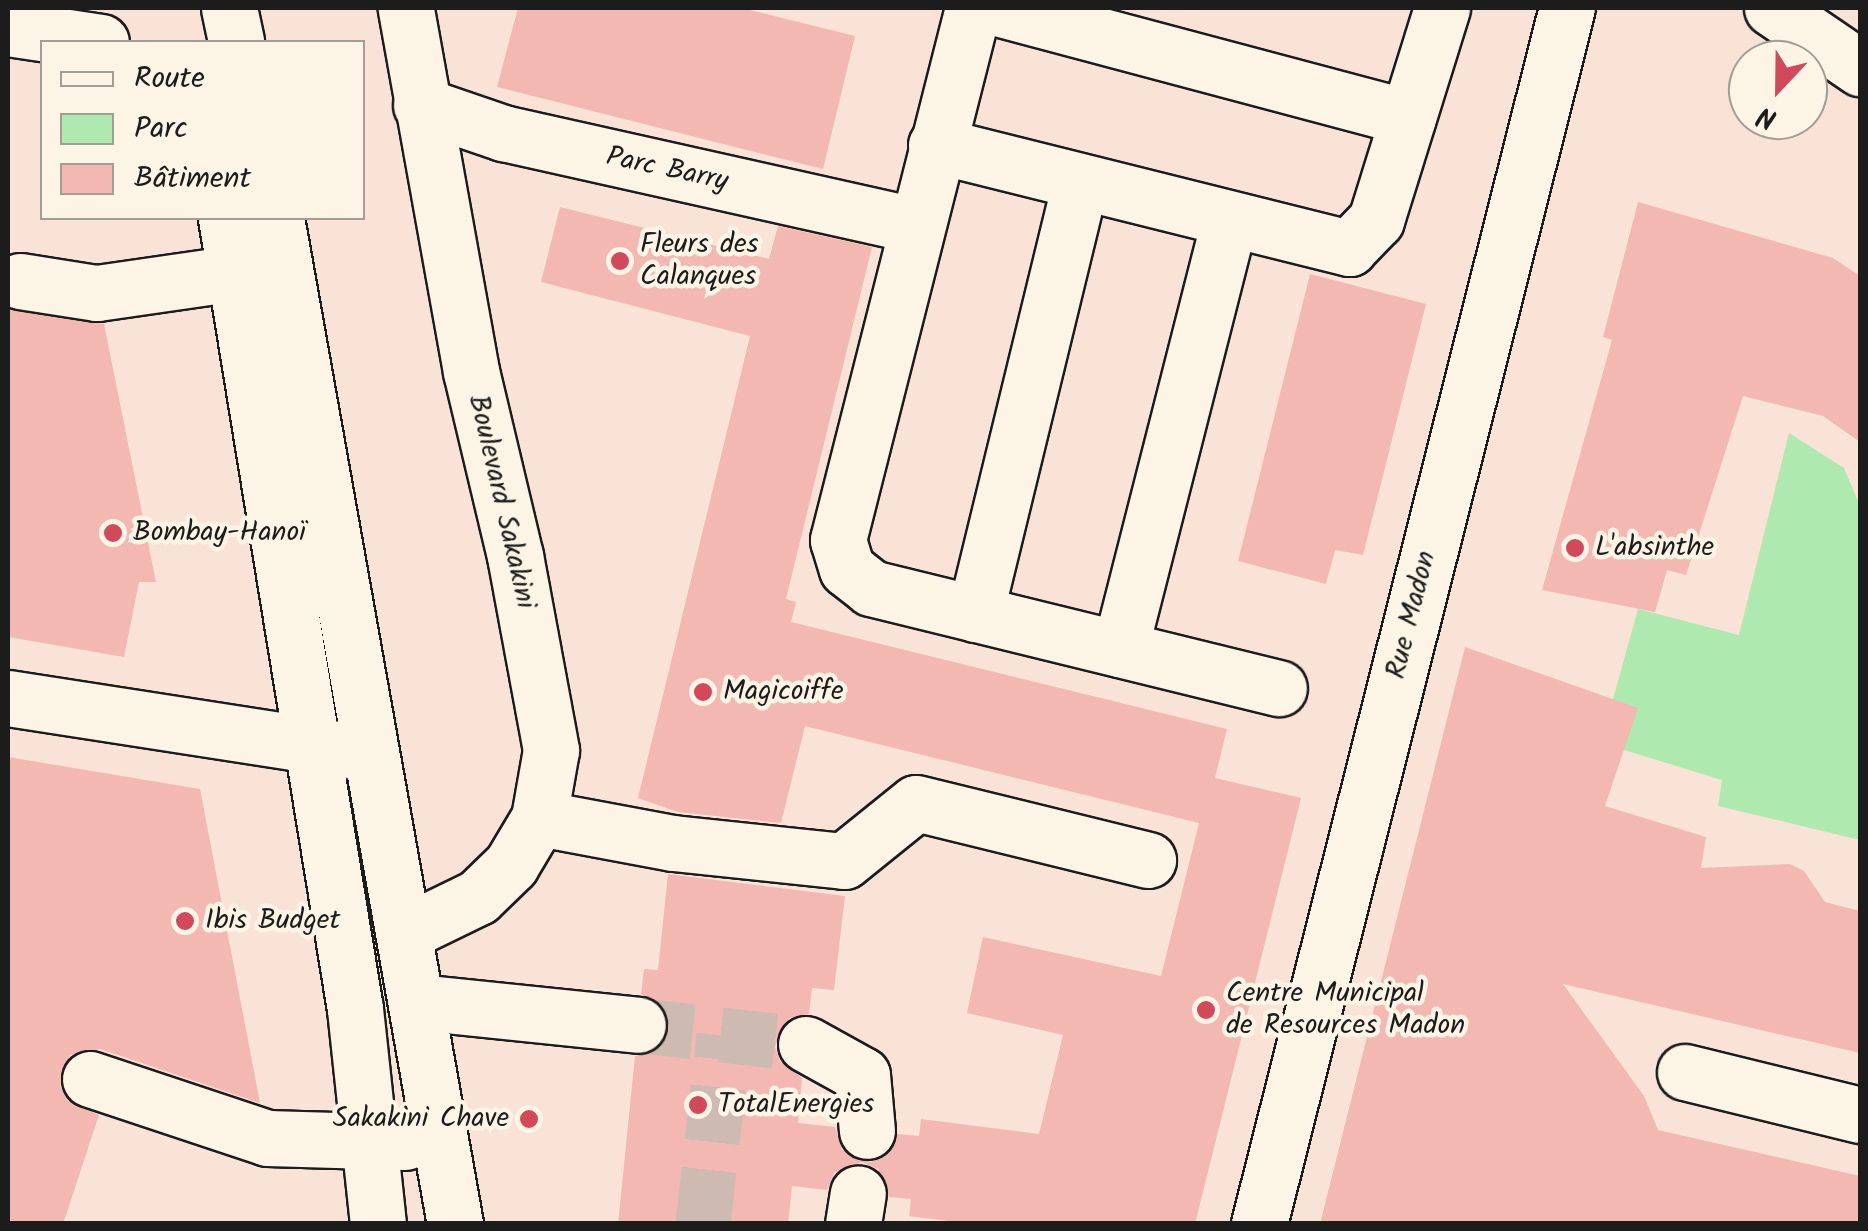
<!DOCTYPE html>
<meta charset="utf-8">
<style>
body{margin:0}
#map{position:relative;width:1868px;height:1231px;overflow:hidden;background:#f9e3d6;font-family:Kalam,sans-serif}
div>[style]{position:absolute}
.green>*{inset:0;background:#aee9af}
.building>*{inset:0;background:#f3b8b2}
.minor-tunnel>*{height:55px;margin-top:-27.5px;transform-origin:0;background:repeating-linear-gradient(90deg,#cdbbb1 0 55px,transparent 0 83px)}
.roads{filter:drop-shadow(2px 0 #1c1c1c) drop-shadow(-2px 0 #1c1c1c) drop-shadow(0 2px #1c1c1c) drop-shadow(0 -2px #1c1c1c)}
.minor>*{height:55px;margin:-27.5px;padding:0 27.5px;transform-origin:27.5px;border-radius:27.5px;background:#fcf5e5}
.major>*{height:55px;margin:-27.5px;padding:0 27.5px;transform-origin:27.5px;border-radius:27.5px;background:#fcf5e5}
.dots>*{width:28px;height:28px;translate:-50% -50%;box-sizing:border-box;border:5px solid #fcf5e5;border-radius:50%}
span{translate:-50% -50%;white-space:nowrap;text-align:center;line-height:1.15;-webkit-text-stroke:9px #fcf5e5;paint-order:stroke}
.street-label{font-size:28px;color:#1c1c1c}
.poi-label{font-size:28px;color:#1c1c1c}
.left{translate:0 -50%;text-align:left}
.right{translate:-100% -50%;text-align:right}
.frame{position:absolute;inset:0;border:10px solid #1c1c1c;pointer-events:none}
.legend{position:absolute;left:40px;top:40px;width:325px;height:180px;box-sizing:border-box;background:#fcf5e5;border:2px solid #a29e95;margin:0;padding:12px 18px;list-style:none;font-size:30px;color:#1c1c1c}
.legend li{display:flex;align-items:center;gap:20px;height:50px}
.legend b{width:50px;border:2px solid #a29e95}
.north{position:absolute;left:1728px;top:40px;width:100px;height:100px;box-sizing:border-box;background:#fcf5e5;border:2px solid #a29e95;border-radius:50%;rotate:202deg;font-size:28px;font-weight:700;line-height:40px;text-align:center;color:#1c1c1c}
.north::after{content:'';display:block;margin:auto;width:35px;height:45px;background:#d1495b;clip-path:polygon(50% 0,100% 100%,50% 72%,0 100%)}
</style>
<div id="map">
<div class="green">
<div style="clip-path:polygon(1789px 433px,1844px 468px,1860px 506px,1860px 840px,1718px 806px,1722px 780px,1624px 750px,1613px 699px,1638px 609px,1739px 635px)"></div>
</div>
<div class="building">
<div style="clip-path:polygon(518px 8px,742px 8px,855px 36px,823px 169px,497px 87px)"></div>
<div style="clip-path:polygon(1638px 202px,1833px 258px,1860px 276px,1860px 442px,1823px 416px,1743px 396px,1686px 575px,1667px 570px,1655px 612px,1542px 590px,1612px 340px,1603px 337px)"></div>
<div style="clip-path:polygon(560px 207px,769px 259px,778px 226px,872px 247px,786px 599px,796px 602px,791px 622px,1227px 729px,1215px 778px,1301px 798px,1195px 1224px,971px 1224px,909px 1216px,911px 1199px,889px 1197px,878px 1169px,862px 1162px,834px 1173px,827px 1190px,792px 1186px,788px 1224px,618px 1224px,635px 1056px,652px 1053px,669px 1029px,666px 1011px,641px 994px,644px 969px,658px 970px,668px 874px,845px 896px,834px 990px,812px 988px,809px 1014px,789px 1018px,775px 1046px,780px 1061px,802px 1078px,798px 1123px,835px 1127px,842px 1150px,871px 1162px,886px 1156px,897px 1134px,919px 1136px,921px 1119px,1039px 1134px,1063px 1035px,967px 1013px,983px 937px,1161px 976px,1199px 823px,805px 726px,781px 823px,678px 812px,638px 798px,750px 336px,541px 282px)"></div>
<div style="clip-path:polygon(1310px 274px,1426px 304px,1363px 555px,1335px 550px,1326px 584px,1238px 561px)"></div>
<div style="clip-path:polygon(8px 309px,104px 324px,156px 582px,139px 582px,124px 657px,8px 637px)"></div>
<div style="clip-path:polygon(1465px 647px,1638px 708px,1605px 806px,1706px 837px,1701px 868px,1790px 864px,1804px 871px,1825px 902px,1860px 911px,1860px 1053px,1563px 984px,1644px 1096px,1658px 1130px,1860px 1176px,1860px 1224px,1320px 1224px)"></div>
<div style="clip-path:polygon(8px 757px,200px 789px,260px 1103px,100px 1049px,70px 1055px,60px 1086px,67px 1100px,99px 1115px,63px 1224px,8px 1224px)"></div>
</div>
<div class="minor-tunnel">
<div style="left:638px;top:1025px;width:169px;rotate:6.5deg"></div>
<div style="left:703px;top:1224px;width:190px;rotate:-83.7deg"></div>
</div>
<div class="roads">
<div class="minor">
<div style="left:973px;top:8px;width:549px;rotate:104.24deg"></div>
<div style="left:838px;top:540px;width:30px;rotate:73deg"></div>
<div style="left:847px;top:569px;width:31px;rotate:38deg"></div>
<div style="left:871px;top:588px;width:420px;rotate:13.8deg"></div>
<div style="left:997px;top:8px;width:425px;rotate:14.9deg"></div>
<div style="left:1772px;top:8px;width:107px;rotate:34.3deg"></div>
<div style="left:8px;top:28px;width:94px;rotate:8.6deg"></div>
<div style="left:421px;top:105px;width:87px;rotate:18.9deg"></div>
<div style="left:503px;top:133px;width:423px;rotate:12.6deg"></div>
<div style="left:936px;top:145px;width:426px;rotate:14deg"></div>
<div style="left:1349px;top:248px;width:39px;rotate:-46deg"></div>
<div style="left:1376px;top:220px;width:222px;rotate:-72.7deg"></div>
<div style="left:226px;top:218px;width:801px;rotate:80.74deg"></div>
<div style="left:355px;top:1009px;width:216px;rotate:83.9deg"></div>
<div style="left:20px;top:281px;width:78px;rotate:8.9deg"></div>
<div style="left:97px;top:293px;width:175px;rotate:-8.2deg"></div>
<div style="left:975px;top:614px;width:444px;rotate:-76.3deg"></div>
<div style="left:1120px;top:649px;width:442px;rotate:-75.7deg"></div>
<div style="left:8px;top:698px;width:341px;rotate:8.8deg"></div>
<div style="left:539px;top:818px;width:136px;rotate:10.6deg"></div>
<div style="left:673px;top:843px;width:172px;rotate:6deg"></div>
<div style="left:844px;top:861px;width:92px;rotate:-38.9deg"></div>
<div style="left:916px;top:803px;width:239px;rotate:13.8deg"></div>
<div style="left:406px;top:932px;width:80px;rotate:-25.9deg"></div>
<div style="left:478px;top:897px;width:46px;rotate:-44.1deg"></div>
<div style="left:511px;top:865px;width:55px;rotate:-59.2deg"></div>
<div style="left:539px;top:818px;width:69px;rotate:-80deg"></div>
<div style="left:551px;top:750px;width:197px;rotate:-100.5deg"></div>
<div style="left:515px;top:556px;width:190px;rotate:-103.4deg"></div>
<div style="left:471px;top:371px;width:369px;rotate:-100.2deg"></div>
<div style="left:417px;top:1002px;width:222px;rotate:5.9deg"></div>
<div style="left:806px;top:1044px;width:64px;rotate:29deg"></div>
<div style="left:862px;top:1075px;width:56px;rotate:84.9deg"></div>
<div style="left:1685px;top:1072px;width:180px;rotate:13.8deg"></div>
<div style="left:90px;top:1079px;width:187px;rotate:18.4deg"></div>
<div style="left:267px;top:1138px;width:138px;rotate:1.7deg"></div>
<div style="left:853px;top:1224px;width:31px;rotate:-81deg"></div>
<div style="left:1259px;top:1224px;width:1254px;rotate:-75.79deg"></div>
</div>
<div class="major">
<div style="left:229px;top:8px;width:35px;rotate:78deg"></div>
<div style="left:276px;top:218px;width:1022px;rotate:79.91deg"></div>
</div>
</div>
<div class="dots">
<div style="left:620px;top:261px;background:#d1495b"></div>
<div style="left:113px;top:533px;background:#d1495b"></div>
<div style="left:1575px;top:548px;background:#d1495b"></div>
<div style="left:703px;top:692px;background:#d1495b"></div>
<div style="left:185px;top:921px;background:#d1495b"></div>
<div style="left:1206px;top:1010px;background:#d1495b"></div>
<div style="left:698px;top:1105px;background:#d1495b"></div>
<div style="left:529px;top:1119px;background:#d1495b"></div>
</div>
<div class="street-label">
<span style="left:667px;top:170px;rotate:12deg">Parc Barry</span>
<span style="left:501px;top:502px;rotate:77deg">Boulevard Sakakini</span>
<span style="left:1412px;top:615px;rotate:-76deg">Rue Madon</span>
</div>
<div class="poi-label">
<span class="left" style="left:640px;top:261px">Fleurs des<br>Calanques</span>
<span class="left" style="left:133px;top:533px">Bombay-Hanoï</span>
<span class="left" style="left:1595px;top:548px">L'absinthe</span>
<span class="left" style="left:723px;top:692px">Magicoiffe</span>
<span class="left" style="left:205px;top:921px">Ibis Budget</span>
<span class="left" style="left:1226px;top:1010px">Centre Municipal<br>de Resources Madon</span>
<span class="left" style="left:718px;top:1105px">TotalEnergies</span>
<span class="right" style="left:509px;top:1119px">Sakakini Chave</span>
</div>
<div class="frame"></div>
<ul class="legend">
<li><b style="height:12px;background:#fcf5e5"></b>Route</li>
<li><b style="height:28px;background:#aee9af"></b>Parc</li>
<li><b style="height:28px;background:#f3b8b2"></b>Bâtiment</li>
</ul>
<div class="north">N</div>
</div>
